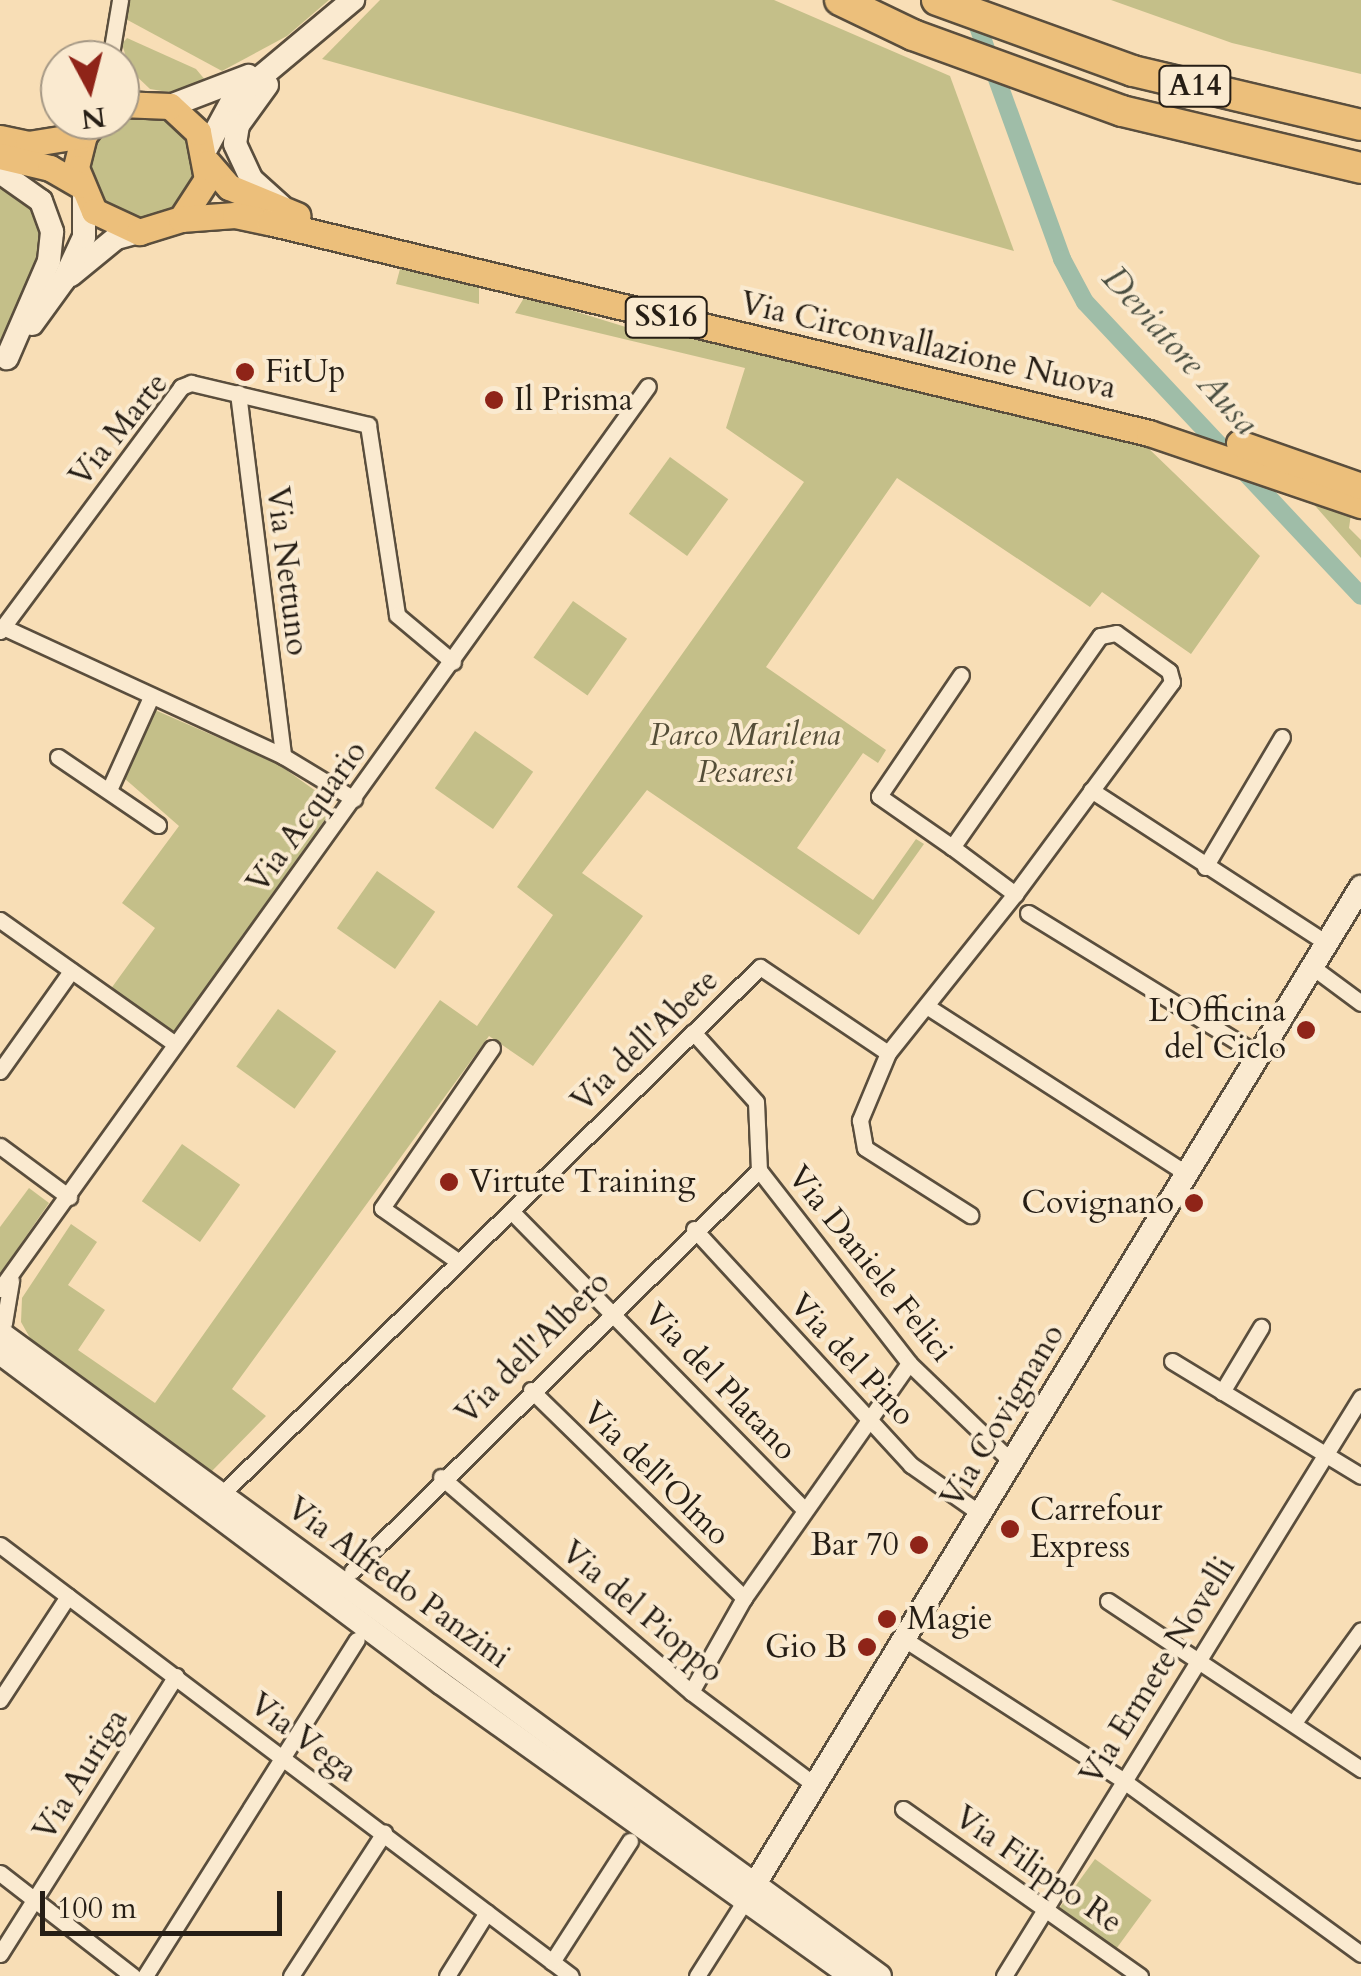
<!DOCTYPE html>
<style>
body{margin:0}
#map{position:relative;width:1361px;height:1976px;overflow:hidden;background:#f8deb6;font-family:Cardo,serif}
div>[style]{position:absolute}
.green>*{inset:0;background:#c4bf89;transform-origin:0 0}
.round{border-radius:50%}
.canal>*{height:18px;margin:-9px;padding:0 9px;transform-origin:9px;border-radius:9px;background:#9fbda8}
.roads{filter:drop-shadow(2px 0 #5a4e3d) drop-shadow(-2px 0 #5a4e3d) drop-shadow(0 2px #5a4e3d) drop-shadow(0 -2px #5a4e3d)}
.street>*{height:15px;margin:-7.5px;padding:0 7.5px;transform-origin:7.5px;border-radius:7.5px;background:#faead0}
.secondary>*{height:22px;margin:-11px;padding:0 11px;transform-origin:11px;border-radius:11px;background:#faead0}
.primary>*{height:25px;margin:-12.5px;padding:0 12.5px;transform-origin:12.5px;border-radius:12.5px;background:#ecbf7b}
.highway>*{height:30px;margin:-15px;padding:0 15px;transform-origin:15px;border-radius:15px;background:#ecbf7b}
.dots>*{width:28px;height:28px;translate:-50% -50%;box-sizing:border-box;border:5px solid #faead0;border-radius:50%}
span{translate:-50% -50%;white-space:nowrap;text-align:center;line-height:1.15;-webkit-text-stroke:8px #faead0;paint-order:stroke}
.shield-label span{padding:2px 8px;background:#faead0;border:2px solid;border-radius:8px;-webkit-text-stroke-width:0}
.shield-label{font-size:30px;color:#261e15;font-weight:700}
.street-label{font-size:32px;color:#261e15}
.poi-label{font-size:32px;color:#261e15}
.left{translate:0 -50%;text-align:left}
.right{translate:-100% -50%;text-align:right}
.park-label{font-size:32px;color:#554e38;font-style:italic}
.water-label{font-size:35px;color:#4a4e41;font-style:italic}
.north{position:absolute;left:40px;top:40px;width:100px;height:100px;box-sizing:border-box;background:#faead0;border:2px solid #a59885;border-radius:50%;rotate:173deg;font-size:28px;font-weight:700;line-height:40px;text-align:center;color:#261e15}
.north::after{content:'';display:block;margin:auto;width:35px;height:45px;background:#8f2418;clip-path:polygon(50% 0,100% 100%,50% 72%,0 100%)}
.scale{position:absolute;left:40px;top:1891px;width:242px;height:45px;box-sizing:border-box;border:5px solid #261e15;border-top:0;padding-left:12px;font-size:30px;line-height:35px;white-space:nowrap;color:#261e15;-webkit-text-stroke:8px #faead0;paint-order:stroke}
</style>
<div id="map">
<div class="green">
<div style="clip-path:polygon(127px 0,329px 0,287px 36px,222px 71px,122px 17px)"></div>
<div style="clip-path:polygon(380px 0,774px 0,950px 76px,1014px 251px,322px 59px)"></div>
<div style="clip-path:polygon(1111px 0,1361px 0,1361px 74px,1232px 43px)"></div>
<div style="clip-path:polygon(127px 38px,196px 69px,206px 81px,180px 94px,150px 89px,130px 70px,122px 44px)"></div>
<div class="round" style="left:92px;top:115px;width:102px;height:102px"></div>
<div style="clip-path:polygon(0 183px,23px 195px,43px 231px,26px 297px,0 340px)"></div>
<div style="clip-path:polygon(410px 268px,479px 286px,479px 304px,396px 284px,400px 269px)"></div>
<div style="clip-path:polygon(525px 296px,629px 328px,707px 339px,1145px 445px,1260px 556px,1191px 654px,1102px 592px,1090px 607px,897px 478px,766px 667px,886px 750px,878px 763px,863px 753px,797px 848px,873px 900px,916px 839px,924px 844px,859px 935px,647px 790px,582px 873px,643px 916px,533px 1066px,489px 1036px,232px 1389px,266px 1416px,211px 1472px,34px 1345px,21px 1322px,22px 1298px,71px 1224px,97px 1242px,68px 1285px,105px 1310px,78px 1350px,155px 1403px,440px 1000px,477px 1026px,553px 915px,517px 887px,804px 482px,726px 428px,745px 368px,515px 313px)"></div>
<div style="left:670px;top:457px;width:72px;height:70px;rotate:36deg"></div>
<div style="clip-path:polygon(1310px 500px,1351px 514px,1349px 528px,1361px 540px,1361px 558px)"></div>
<div style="left:573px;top:601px;width:66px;height:69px;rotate:35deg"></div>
<div style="clip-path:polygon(155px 710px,278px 764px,327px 799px,331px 811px,172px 1035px,110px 990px,155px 928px,122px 903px,179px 826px,124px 778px)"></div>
<div style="left:475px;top:731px;width:71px;height:70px;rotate:35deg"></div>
<div style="left:377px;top:871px;width:71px;height:70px;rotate:35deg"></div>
<div style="left:278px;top:1009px;width:72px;height:71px;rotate:36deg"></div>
<div style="left:182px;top:1144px;width:71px;height:70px;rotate:35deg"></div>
<div style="clip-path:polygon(29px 1188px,49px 1203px,0 1274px,0 1227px)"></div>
<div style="left:1095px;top:1859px;width:70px;height:62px;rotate:36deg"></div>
</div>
<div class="canal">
<div style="left:972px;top:10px;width:265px;rotate:70.1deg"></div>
<div style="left:1062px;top:259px;width:49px;rotate:61.9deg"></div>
<div style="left:1085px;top:302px;width:403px;rotate:46.8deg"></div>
</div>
<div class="roads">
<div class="street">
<div style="left:110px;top:60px;width:61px;rotate:-80.5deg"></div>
<div style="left:238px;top:393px;width:366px;rotate:82.9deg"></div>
<div style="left:3px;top:627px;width:308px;rotate:24.7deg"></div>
<div style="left:283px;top:756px;width:83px;rotate:31.2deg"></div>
<div style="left:0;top:631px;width:304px;rotate:-53.4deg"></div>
<div style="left:181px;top:387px;width:11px;rotate:-22deg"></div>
<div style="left:191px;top:383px;width:182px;rotate:13.3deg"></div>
<div style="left:368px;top:425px;width:192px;rotate:81.3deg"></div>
<div style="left:397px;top:615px;width:73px;rotate:40deg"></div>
<div style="left:58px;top:757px;width:121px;rotate:34.2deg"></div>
<div style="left:109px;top:790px;width:102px;rotate:-65.7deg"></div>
<div style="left:1091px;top:790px;width:279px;rotate:33deg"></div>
<div style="left:952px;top:847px;width:89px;rotate:-145.1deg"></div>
<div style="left:879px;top:796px;width:146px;rotate:-55.9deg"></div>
<div style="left:1205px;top:867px;width:151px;rotate:-59.4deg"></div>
<div style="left:1028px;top:913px;width:269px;rotate:31.6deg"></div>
<div style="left:0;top:920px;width:214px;rotate:35.3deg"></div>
<div style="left:1311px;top:966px;width:62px;rotate:36.5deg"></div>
<div style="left:928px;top:1007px;width:307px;rotate:32.8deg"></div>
<div style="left:693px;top:1032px;width:94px;rotate:48deg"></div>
<div style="left:756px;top:1102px;width:68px;rotate:87.5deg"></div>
<div style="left:759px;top:1170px;width:244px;rotate:52.1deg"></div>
<div style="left:909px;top:1363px;width:144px;rotate:43.9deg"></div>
<div style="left:888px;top:1053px;width:73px;rotate:112.7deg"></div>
<div style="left:860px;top:1120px;width:28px;rotate:80deg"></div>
<div style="left:865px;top:1148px;width:125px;rotate:32.5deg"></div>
<div style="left:0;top:1071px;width:123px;rotate:-54.6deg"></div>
<div style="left:0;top:1146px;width:86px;rotate:36.5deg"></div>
<div style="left:511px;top:1211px;width:418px;rotate:45.5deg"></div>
<div style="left:694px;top:1229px;width:321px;rotate:47.4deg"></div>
<div style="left:911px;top:1465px;width:85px;rotate:35deg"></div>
<div style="left:459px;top:1262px;width:94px;rotate:-145deg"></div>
<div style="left:382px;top:1208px;width:194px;rotate:-55.5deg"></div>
<div style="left:0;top:1289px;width:1111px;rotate:-54.34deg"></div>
<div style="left:4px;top:1323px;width:43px;rotate:-80.5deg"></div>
<div style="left:1172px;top:1361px;width:221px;rotate:31.3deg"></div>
<div style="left:531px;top:1390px;width:298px;rotate:44.3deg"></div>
<div style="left:1222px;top:1392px;width:76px;rotate:-59deg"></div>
<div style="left:441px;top:1477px;width:330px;rotate:40.7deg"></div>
<div style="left:691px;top:1692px;width:151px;rotate:36.9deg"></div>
<div style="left:222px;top:1494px;width:753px;rotate:-44.41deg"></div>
<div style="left:760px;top:967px;width:154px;rotate:33.9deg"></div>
<div style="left:888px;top:1053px;width:203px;rotate:-51.4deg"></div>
<div style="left:1015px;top:894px;width:264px;rotate:-53.5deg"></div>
<div style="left:1172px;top:682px;width:11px;rotate:-105deg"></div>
<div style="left:1169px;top:671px;width:65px;rotate:-144.4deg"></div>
<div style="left:1116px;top:633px;width:16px;rotate:169deg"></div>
<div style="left:1100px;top:636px;width:258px;rotate:125deg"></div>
<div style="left:952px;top:847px;width:79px;rotate:36.7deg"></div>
<div style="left:0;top:1545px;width:715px;rotate:37.05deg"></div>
<div style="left:352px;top:1571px;width:571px;rotate:-44.57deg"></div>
<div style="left:1108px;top:1601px;width:304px;rotate:33.6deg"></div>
<div style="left:904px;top:1639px;width:258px;rotate:32.8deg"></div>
<div style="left:1121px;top:1779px;width:297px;rotate:36.1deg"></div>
<div style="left:691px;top:1692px;width:108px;rotate:-60.6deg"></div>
<div style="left:744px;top:1598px;width:287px;rotate:-54.9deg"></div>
<div style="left:0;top:1700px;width:124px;rotate:-56.8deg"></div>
<div style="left:1295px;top:1721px;width:112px;rotate:-54deg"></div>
<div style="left:903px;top:1809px;width:290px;rotate:35.2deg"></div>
<div style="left:0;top:1873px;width:168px;rotate:37.8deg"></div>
<div style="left:0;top:1954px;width:329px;rotate:-57.7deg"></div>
<div style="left:552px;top:1962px;width:144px;rotate:-57.2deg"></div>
<div style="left:145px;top:1976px;width:397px;rotate:-57.8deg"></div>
<div style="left:291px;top:1976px;width:171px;rotate:-57deg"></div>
<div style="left:447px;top:1976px;width:75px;rotate:-58deg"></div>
<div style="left:697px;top:1976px;width:88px;rotate:-57.6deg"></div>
<div style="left:1004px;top:1976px;width:680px;rotate:-58.34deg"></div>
</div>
<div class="secondary">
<div style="left:267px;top:85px;width:49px;rotate:125.9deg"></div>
<div style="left:238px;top:125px;width:19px;rotate:99deg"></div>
<div style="left:235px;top:144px;width:38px;rotate:65deg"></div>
<div style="left:251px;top:179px;width:40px;rotate:42deg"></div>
<div style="left:170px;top:106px;width:84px;rotate:-21deg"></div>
<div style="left:206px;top:149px;width:55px;rotate:-61.6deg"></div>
<div style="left:232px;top:101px;width:158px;rotate:-39.9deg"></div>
<div style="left:0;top:172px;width:50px;rotate:35.3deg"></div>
<div style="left:41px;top:201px;width:33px;rotate:70deg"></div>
<div style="left:52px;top:232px;width:29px;rotate:96deg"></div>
<div style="left:49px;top:261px;width:106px;rotate:113.4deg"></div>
<div style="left:71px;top:275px;width:58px;rotate:-39.4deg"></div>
<div style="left:116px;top:238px;width:24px;rotate:-15deg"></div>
<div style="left:32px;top:324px;width:54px;rotate:-54deg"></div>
<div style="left:64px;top:280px;width:47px;rotate:-65.1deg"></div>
<div style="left:84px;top:237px;width:39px;rotate:-90deg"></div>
<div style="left:3px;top:1335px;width:1086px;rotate:36.16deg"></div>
<div style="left:0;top:1353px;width:551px;rotate:36.81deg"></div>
<div style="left:441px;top:1683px;width:504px;rotate:35.55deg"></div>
<div style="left:744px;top:1902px;width:1188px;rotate:-58.71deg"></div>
</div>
<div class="primary">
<div style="left:96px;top:120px;width:19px;rotate:129deg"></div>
<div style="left:84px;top:135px;width:34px;rotate:104deg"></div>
<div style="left:76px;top:168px;width:47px;rotate:67.3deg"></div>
<div style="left:94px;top:211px;width:50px;rotate:25deg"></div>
<div style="left:139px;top:232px;width:44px;rotate:-17.2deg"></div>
<div style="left:181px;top:219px;width:48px;rotate:-57deg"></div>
<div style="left:207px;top:179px;width:48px;rotate:-100.8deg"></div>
<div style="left:198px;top:132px;width:38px;rotate:-137deg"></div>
<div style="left:170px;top:106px;width:50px;rotate:-177.7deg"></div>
<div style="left:0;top:138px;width:29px;rotate:12deg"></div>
<div style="left:28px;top:144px;width:57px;rotate:-9.1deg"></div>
<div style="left:0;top:156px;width:51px;rotate:13.5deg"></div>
<div style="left:50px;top:168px;width:34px;rotate:30deg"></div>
<div style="left:208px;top:163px;width:32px;rotate:49deg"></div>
<div style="left:229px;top:187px;width:74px;rotate:22.4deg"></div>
<div style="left:181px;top:219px;width:54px;rotate:-4.2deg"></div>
<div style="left:235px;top:215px;width:35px;rotate:12deg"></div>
<div style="left:269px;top:222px;width:905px;rotate:13.48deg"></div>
<div style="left:1149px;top:433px;width:224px;rotate:18.8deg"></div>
<div style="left:1239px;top:443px;width:129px;rotate:19.4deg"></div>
</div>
<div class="highway">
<div style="left:840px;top:0;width:81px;rotate:25.6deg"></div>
<div style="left:913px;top:35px;width:222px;rotate:20deg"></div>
<div style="left:1122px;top:111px;width:246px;rotate:13.4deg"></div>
<div style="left:937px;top:0;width:208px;rotate:19.9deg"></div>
<div style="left:1133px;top:71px;width:234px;rotate:13.3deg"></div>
</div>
</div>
<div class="dots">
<div style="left:245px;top:372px;background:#8f2418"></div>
<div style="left:494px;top:400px;background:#8f2418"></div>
<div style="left:1306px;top:1030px;background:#8f2418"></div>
<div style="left:449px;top:1182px;background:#8f2418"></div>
<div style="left:1194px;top:1203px;background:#8f2418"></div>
<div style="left:1010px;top:1529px;background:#8f2418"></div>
<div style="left:919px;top:1545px;background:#8f2418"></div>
<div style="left:887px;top:1619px;background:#8f2418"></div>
<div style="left:867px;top:1647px;background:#8f2418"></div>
</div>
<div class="shield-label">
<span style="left:1195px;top:86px">A14</span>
<span style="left:666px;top:317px">SS16</span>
</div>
<div class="street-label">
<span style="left:928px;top:346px;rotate:13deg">Via Circonvallazione Nuova</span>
<span style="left:119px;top:430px;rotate:-51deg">Via Marte</span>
<span style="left:287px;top:571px;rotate:83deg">Via Nettuno</span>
<span style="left:307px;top:817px;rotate:-54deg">Via Acquario</span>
<span style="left:645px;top:1041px;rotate:-44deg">Via dell'Abete</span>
<span style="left:870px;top:1264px;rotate:51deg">Via Daniele Felici</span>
<span style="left:533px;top:1348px;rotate:-45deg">Via dell'Albero</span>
<span style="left:852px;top:1360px;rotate:47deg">Via del Pino</span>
<span style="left:720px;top:1382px;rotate:46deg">Via del Platano</span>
<span style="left:1003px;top:1416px;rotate:-59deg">Via Covignano</span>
<span style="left:656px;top:1474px;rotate:44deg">Via dell'Olmo</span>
<span style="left:398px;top:1583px;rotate:36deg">Via Alfredo Panzini</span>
<span style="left:642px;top:1612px;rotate:40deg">Via del Pioppo</span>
<span style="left:1158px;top:1671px;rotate:-58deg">Via Ermete Novelli</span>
<span style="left:303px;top:1738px;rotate:37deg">Via Vega</span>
<span style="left:81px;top:1775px;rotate:-58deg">Via Auriga</span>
<span style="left:1038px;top:1870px;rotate:35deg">Via Filippo Re</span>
</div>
<div class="poi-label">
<span class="left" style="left:265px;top:372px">FitUp</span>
<span class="left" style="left:514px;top:400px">Il Prisma</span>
<span class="right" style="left:1286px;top:1030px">L'Officina<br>del Ciclo</span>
<span class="left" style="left:469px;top:1182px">Virtute Training</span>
<span class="right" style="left:1174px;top:1203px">Covignano</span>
<span class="left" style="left:1030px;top:1529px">Carrefour<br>Express</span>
<span class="right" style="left:899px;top:1545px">Bar 70</span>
<span class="left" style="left:907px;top:1619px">Magie</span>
<span class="right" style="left:847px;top:1647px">Gio B</span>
</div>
<div class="park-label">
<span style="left:745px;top:754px">Parco Marilena<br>Pesaresi</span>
</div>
<div class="water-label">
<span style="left:1180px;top:351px;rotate:48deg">Deviatore Ausa</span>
</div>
<div class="north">N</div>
<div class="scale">100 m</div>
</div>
